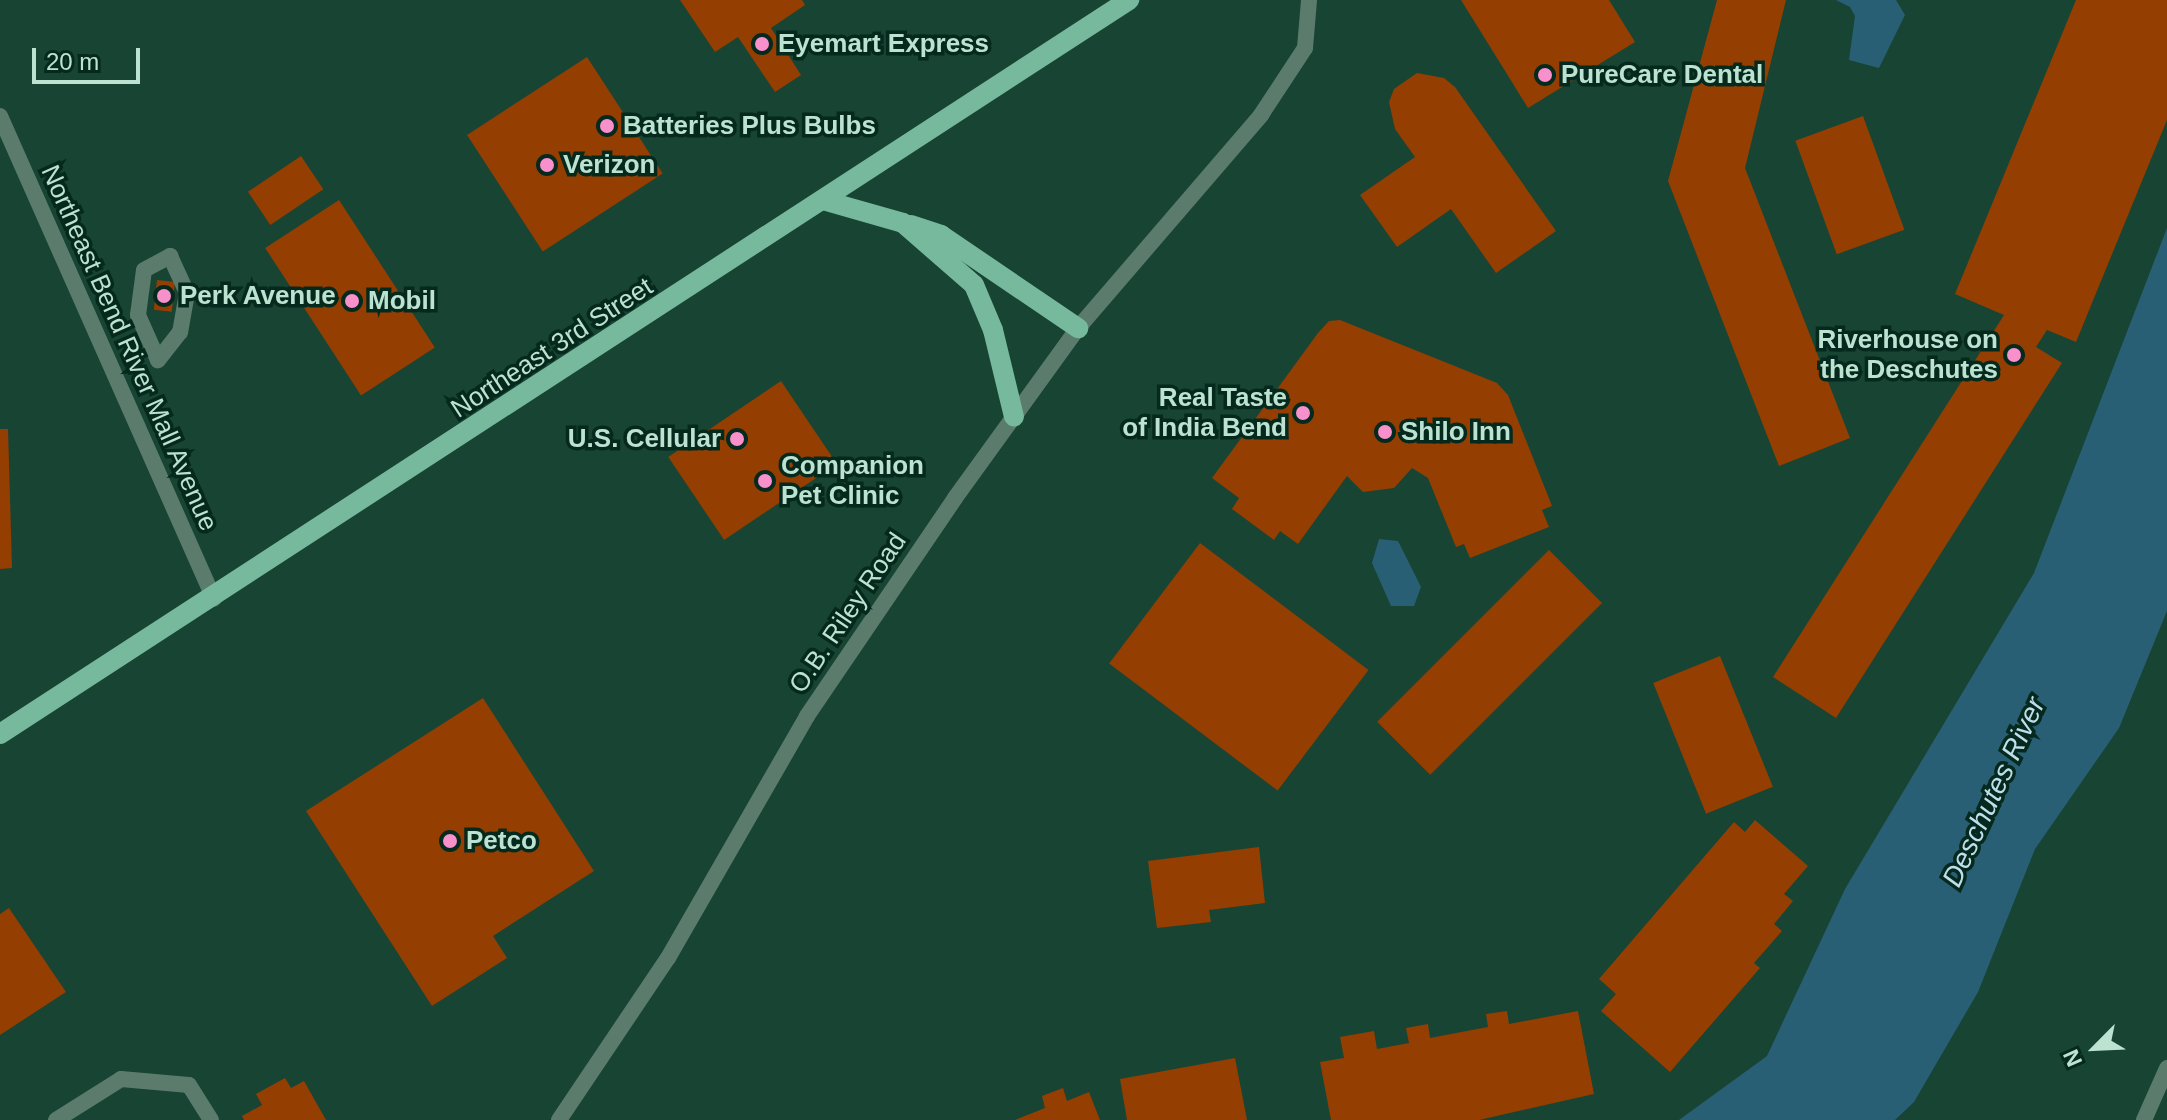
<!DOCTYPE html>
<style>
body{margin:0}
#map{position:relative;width:2167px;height:1120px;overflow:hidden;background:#184434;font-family:Helvetica,sans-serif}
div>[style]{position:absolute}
.water>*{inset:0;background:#285f74}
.building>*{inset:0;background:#953e01;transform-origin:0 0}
.service>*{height:16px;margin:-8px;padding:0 8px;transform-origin:8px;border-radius:8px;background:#5b7b6d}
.minor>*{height:16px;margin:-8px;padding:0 8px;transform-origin:8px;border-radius:8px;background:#5b7b6d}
.tertiary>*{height:16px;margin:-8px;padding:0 8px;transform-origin:8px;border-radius:8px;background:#5b7b6d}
.primary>*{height:20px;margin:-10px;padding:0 10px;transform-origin:10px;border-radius:10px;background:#76b99d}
.dots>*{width:22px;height:22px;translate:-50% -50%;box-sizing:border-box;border:4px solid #05291d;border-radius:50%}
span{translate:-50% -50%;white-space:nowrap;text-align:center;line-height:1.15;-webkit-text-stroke:7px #05291d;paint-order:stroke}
.poi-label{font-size:26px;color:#bce3d1;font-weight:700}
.left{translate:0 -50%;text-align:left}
.right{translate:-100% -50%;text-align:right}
.street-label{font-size:26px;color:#bce3d1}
.water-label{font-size:28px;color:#bedeec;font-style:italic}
.north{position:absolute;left:2055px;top:1008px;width:80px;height:80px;-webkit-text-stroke:6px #05291d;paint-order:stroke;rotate:246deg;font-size:22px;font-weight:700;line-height:32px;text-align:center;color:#bce3d1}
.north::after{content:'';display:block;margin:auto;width:28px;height:36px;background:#bce3d1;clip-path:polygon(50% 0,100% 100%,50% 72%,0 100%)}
.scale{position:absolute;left:32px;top:48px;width:108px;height:36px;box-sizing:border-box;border:4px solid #bce3d1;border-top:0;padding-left:10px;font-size:24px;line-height:28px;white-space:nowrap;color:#bce3d1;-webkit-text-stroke:6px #05291d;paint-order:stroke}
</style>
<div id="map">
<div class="water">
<div style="clip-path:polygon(1896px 0,1905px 15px,1879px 68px,1849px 60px,1855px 16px,1850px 7px,1836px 0)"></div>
<div style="clip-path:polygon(2167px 228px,2167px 611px,2119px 728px,2035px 849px,1978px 992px,1914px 1102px,1895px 1120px,1679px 1120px,1767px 1056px,1845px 889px,2034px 573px)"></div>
<div style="clip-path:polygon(1379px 539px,1398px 541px,1421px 587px,1414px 606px,1391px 606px,1372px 563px)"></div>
</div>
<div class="building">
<div style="clip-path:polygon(680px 0,802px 0,805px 5px,771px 28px,801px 75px,775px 92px,738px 37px,715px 52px)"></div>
<div style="clip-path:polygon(1461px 0,1609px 0,1635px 42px,1528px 108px)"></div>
<div style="clip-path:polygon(1717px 0,1786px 0,1745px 168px,1850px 438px,1779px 466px,1668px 181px)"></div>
<div style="clip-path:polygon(2076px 0,2167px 0,2167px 120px,2076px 342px,2047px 330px,2036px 347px,2062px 363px,1836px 718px,1773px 677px,2004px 315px,1955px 294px)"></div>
<div style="left:587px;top:57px;width:139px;height:143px;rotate:57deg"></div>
<div style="clip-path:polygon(1417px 73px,1444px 78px,1455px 87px,1556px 231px,1496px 273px,1451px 209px,1397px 247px,1360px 195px,1415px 157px,1395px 129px,1389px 102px,1394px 89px)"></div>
<div style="left:1863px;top:116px;width:121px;height:72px;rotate:70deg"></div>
<div style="left:301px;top:156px;width:40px;height:64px;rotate:56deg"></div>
<div style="left:339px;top:200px;width:176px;height:88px;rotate:57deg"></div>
<div style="left:157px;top:280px;width:18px;height:30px;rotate:6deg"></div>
<div style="clip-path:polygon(1340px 320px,1497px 383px,1508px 395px,1552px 506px,1542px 510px,1549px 527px,1470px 558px,1464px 544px,1456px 547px,1428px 478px,1412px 468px,1394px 488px,1363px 492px,1347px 476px,1298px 544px,1280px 531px,1274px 540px,1232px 509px,1239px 498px,1212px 478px,1318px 333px,1329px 321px)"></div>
<div style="left:781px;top:381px;width:100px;height:136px;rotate:56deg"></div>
<div style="clip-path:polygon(0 429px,8px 429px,12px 568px,0 569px)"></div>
<div style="left:1200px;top:543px;width:211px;height:151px;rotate:37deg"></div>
<div style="left:1549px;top:550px;width:75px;height:243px;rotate:45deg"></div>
<div style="left:1720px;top:656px;width:141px;height:72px;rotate:68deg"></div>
<div style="clip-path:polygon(483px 698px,594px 871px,493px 936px,507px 958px,432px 1006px,306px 811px)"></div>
<div style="clip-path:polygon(1755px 820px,1808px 866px,1784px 894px,1793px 901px,1774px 924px,1782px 931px,1754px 963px,1760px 968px,1670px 1072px,1601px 1011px,1616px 994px,1599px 979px,1734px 822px,1745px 832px)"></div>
<div style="clip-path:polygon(1259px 847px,1265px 903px,1209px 910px,1211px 922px,1157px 928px,1148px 861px)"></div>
<div style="clip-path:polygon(9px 908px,66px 992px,0 1035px,0 914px)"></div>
<div style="clip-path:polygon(1507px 1011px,1509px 1024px,1578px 1011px,1594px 1094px,1479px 1120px,1331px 1120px,1320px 1062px,1344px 1058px,1340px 1037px,1374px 1031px,1377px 1049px,1409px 1043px,1406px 1028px,1428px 1024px,1430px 1038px,1488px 1027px,1486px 1014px)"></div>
<div style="clip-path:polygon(1235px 1058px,1247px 1120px,1127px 1120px,1120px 1079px)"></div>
<div style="clip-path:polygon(285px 1078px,291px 1088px,304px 1081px,326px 1120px,244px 1120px,242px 1116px,262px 1105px,256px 1094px)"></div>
<div style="clip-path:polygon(1063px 1088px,1067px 1101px,1089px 1092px,1100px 1120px,1015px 1120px,1045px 1108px,1042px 1096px)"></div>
</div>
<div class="service">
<div style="left:170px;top:256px;width:41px;rotate:65.3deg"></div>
<div style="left:187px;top:293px;width:40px;rotate:100deg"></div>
<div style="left:180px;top:332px;width:36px;rotate:128deg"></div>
<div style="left:158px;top:360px;width:49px;rotate:-114deg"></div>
<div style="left:138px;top:315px;width:45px;rotate:-82.4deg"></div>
<div style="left:144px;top:270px;width:30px;rotate:-28deg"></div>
<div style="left:56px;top:1120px;width:77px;rotate:-32.2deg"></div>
<div style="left:121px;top:1079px;width:68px;rotate:5deg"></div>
<div style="left:189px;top:1085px;width:41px;rotate:57.8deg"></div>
</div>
<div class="minor">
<div style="left:0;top:116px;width:528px;rotate:66.1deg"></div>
<div style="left:2144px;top:1120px;width:57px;rotate:-66.1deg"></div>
</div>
<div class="tertiary">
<div style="left:559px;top:1120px;width:195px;rotate:-56.1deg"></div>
<div style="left:668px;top:958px;width:279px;rotate:-60.1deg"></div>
<div style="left:807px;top:716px;width:263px;rotate:-55.8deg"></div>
<div style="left:955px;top:498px;width:210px;rotate:-54.1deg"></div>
<div style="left:1078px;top:328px;width:281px;rotate:-49.3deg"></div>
<div style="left:1261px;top:115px;width:80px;rotate:-56.7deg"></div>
<div style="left:1305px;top:48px;width:48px;rotate:-85.2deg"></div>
</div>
<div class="primary">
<div style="left:826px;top:201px;width:80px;rotate:15.9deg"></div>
<div style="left:903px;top:223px;width:94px;rotate:41.1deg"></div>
<div style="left:974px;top:285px;width:49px;rotate:67.1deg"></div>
<div style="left:993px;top:330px;width:89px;rotate:76.4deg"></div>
<div style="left:911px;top:225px;width:32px;rotate:18deg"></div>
<div style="left:941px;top:235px;width:166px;rotate:34.2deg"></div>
<div style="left:0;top:734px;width:1347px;rotate:-33.03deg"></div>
</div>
<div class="dots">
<div style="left:762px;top:44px;background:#f890cb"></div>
<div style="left:1545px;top:75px;background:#f890cb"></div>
<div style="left:607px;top:126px;background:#f890cb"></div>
<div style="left:547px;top:165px;background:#f890cb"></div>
<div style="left:164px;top:296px;background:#f890cb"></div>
<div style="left:352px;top:301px;background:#f890cb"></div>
<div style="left:2014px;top:355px;background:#f890cb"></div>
<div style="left:1303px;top:413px;background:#f890cb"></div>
<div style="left:1385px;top:432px;background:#f890cb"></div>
<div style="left:737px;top:439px;background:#f890cb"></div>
<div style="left:765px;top:481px;background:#f890cb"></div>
<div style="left:450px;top:841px;background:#f890cb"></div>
</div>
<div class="poi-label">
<span class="left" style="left:778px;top:44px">Eyemart Express</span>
<span class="left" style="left:1561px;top:75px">PureCare Dental</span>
<span class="left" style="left:623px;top:126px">Batteries Plus Bulbs</span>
<span class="left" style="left:563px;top:165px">Verizon</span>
<span class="left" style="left:180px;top:296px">Perk Avenue</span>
<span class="left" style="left:368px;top:301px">Mobil</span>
<span class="right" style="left:1998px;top:355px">Riverhouse on<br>the Deschutes</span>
<span class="right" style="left:1287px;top:413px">Real Taste<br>of India Bend</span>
<span class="left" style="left:1401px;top:432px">Shilo Inn</span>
<span class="right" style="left:721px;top:439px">U.S. Cellular</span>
<span class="left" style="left:781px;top:481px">Companion<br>Pet Clinic</span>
<span class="left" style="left:466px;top:841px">Petco</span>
</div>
<div class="street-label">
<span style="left:129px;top:348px;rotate:66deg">Northeast Bend River Mall Avenue</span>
<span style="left:552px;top:348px;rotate:-33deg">Northeast 3rd Street</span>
<span style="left:848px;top:613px;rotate:-56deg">O.B. Riley Road</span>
</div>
<div class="water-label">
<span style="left:1994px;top:792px;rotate:-65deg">Deschutes River</span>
</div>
<div class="north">N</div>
<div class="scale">20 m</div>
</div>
